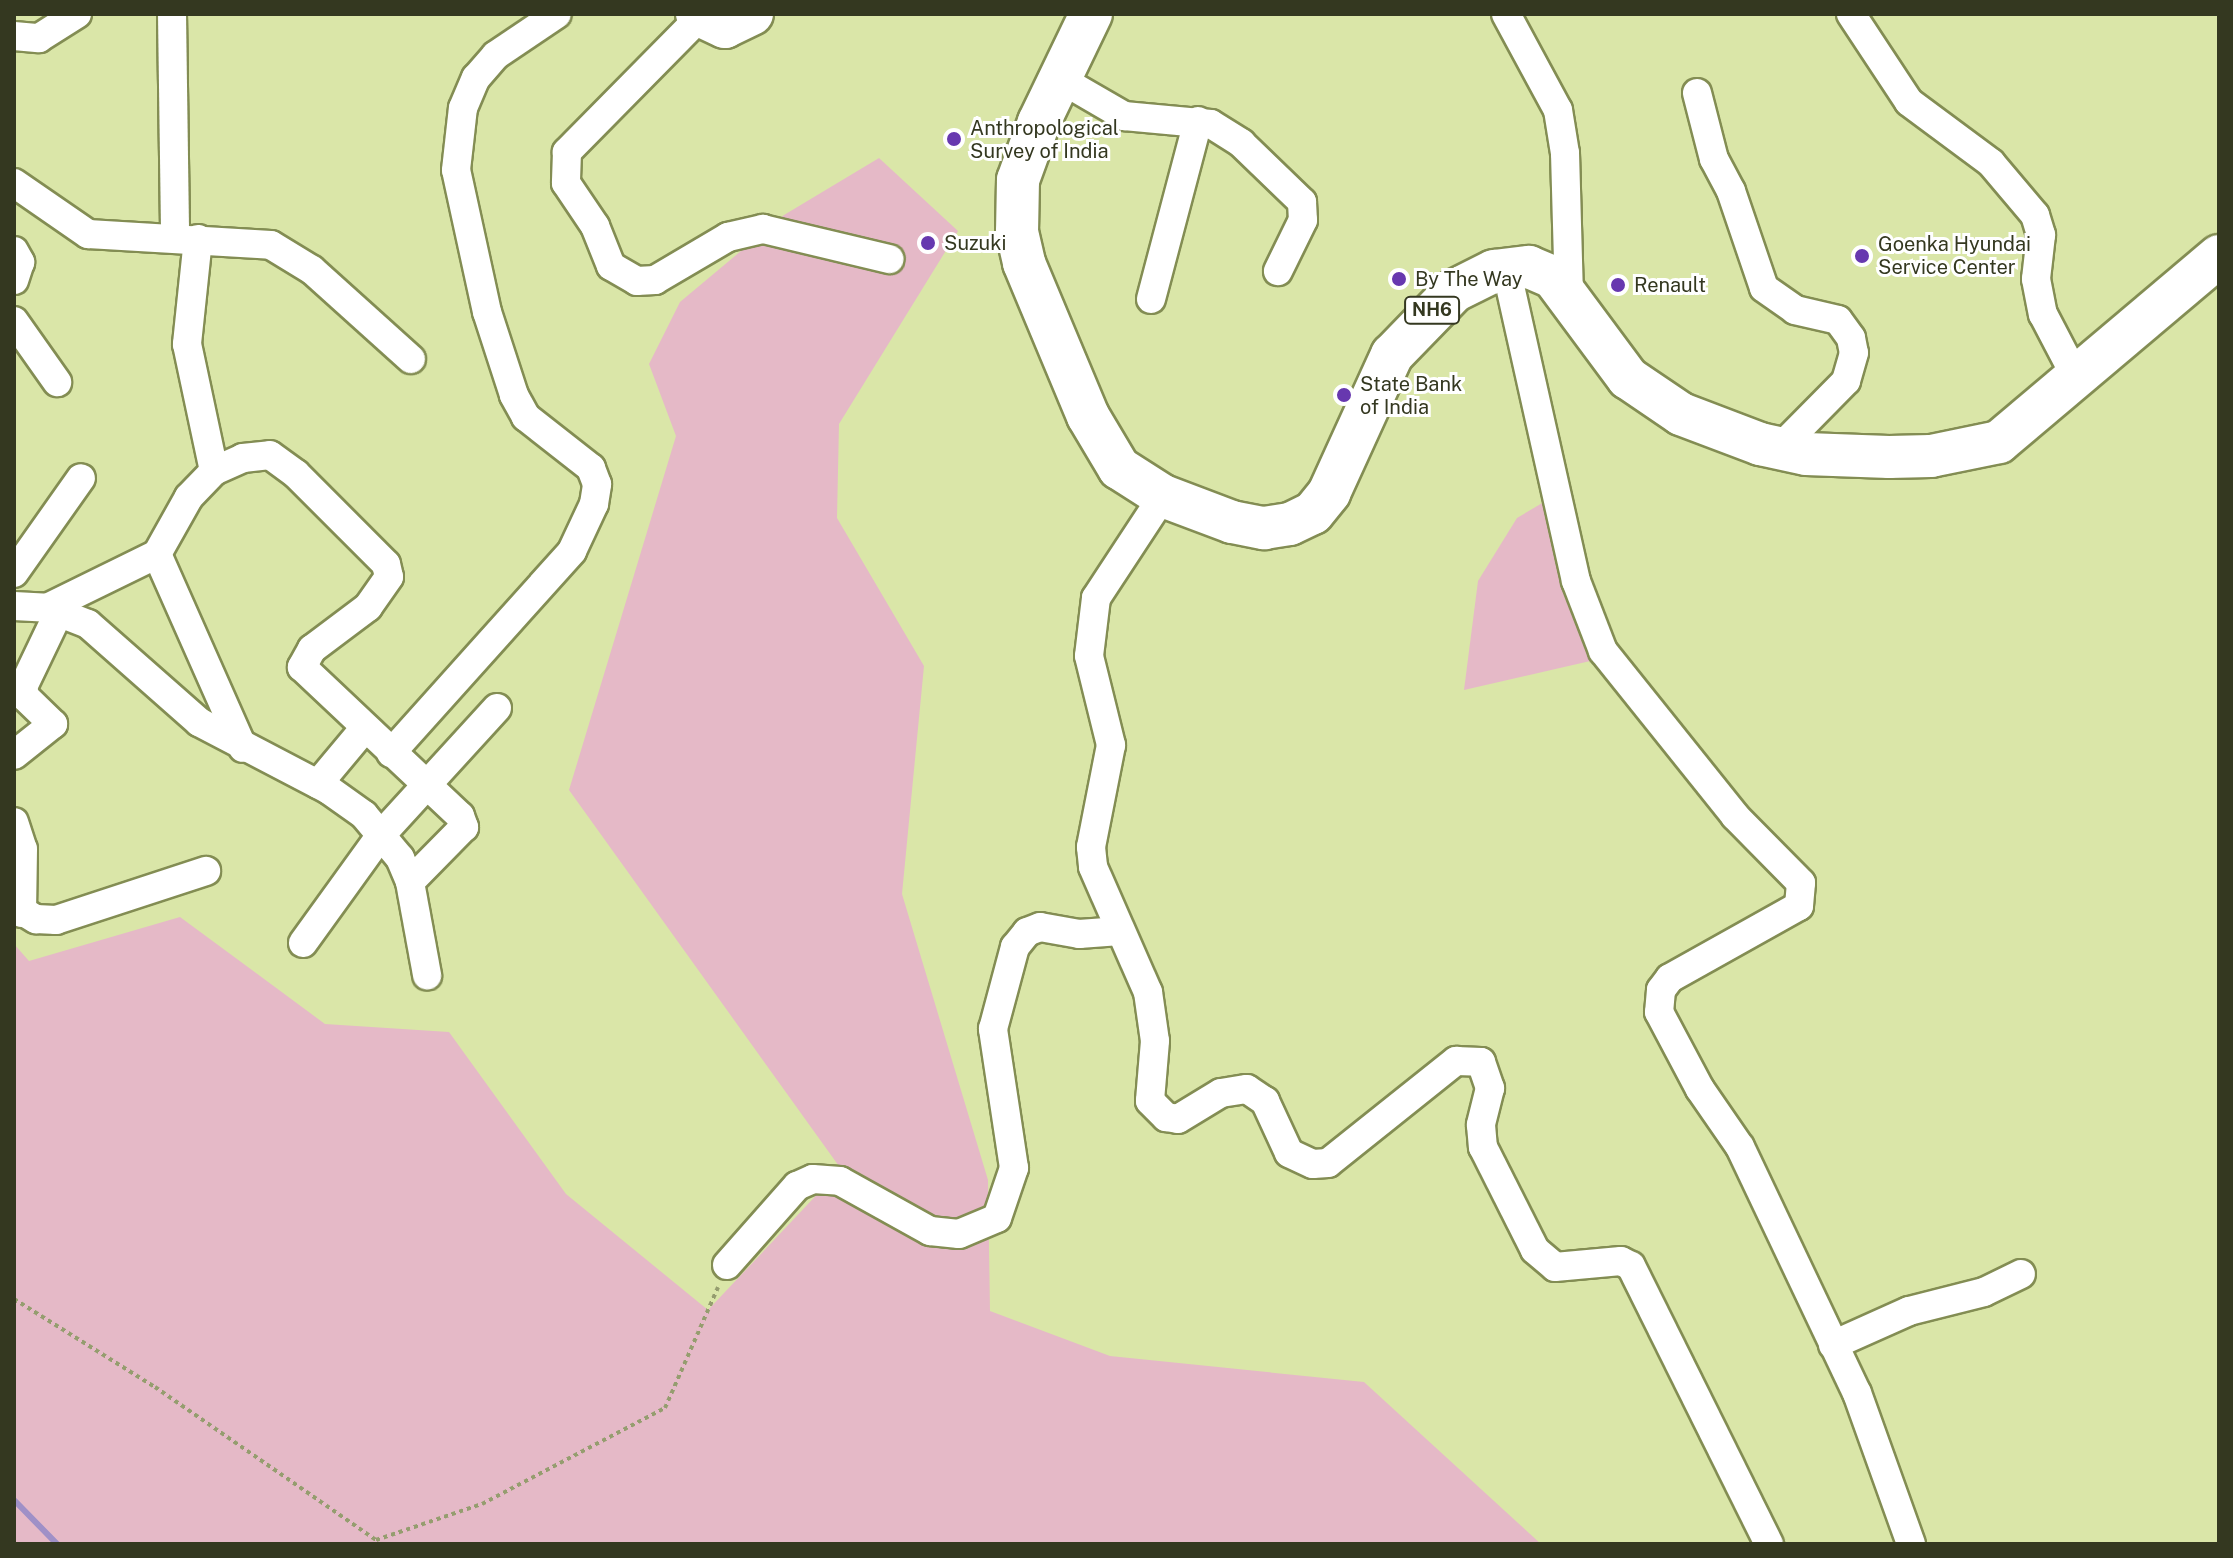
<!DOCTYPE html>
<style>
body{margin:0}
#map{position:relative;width:2233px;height:1558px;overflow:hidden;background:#dae6a8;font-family:"Public Sans",sans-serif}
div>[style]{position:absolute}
.green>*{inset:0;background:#e5b9c7}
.stream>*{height:6px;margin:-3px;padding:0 3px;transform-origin:3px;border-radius:3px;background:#9f90c7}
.path>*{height:4px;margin-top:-2px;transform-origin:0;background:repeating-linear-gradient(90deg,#959d6f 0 4px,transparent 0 8px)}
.roads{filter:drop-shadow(2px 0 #838d53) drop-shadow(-2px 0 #838d53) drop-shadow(0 2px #838d53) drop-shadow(0 -2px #838d53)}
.minor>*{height:28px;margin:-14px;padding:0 14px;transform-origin:14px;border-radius:14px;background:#fff}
.highway>*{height:42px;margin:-21px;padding:0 21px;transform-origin:21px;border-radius:21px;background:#fff}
.dots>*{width:22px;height:22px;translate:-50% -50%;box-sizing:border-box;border:4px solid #fff;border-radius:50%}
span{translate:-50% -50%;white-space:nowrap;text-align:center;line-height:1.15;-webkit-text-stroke:6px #fff;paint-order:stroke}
.shield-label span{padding:2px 6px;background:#fff;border:2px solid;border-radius:6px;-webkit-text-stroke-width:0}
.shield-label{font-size:18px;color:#343820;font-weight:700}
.poi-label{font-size:20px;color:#343820}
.left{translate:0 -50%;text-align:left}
.frame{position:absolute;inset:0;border:16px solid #343820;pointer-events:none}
</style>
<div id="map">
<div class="green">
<div style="clip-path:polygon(879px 158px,958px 231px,839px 424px,837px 518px,924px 666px,902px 894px,988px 1180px,990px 1311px,1110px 1356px,1364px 1382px,1541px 1544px,14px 1544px,14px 944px,29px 961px,180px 917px,325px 1024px,449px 1032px,566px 1194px,708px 1310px,841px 1169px,569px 790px,676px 436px,649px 364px,680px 302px,784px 215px)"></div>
<div style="clip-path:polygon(1554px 496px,1599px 659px,1464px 690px,1478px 581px,1517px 518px)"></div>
</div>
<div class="stream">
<div style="left:15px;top:1501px;width:60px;rotate:45.7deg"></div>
</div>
<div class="path">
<div style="left:14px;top:1299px;width:166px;rotate:32deg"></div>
<div style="left:155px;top:1387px;width:269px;rotate:34.7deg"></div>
<div style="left:376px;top:1540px;width:112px;rotate:-18.8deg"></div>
<div style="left:482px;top:1504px;width:207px;rotate:-27.7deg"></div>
<div style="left:665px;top:1408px;width:132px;rotate:-66.3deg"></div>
</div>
<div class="roads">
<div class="minor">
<div style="left:172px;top:14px;width:224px;rotate:89.2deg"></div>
<div style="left:1506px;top:14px;width:109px;rotate:61.6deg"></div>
<div style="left:1558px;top:110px;width:44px;rotate:80.8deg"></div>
<div style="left:1565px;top:153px;width:140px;rotate:88.4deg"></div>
<div style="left:1851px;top:14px;width:105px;rotate:56.6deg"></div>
<div style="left:1909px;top:102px;width:102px;rotate:36.6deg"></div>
<div style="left:1991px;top:163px;width:68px;rotate:49.8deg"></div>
<div style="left:2035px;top:215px;width:21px;rotate:73deg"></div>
<div style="left:2041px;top:235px;width:44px;rotate:96.5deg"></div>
<div style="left:2036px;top:279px;width:36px;rotate:79deg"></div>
<div style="left:2043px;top:314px;width:71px;rotate:62.4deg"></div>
<div style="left:700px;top:17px;width:190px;rotate:134.6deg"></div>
<div style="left:567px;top:152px;width:31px;rotate:92deg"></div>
<div style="left:566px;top:183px;width:52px;rotate:56deg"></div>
<div style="left:595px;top:226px;width:43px;rotate:68.2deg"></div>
<div style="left:611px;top:266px;width:30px;rotate:30deg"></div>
<div style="left:637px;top:281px;width:18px;rotate:-3deg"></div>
<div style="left:655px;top:280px;width:85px;rotate:-30.5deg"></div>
<div style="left:728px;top:237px;width:36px;rotate:-13deg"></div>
<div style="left:763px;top:229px;width:130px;rotate:13.4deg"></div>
<div style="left:14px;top:36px;width:25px;rotate:5deg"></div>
<div style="left:39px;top:38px;width:45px;rotate:-32.3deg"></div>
<div style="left:1062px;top:80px;width:72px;rotate:30.1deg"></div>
<div style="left:1124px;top:116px;width:87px;rotate:5.3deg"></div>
<div style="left:1211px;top:124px;width:36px;rotate:32deg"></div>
<div style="left:1241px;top:143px;width:85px;rotate:44deg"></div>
<div style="left:1302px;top:202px;width:18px;rotate:87deg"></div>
<div style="left:1303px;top:220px;width:57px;rotate:116.1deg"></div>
<div style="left:1697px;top:93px;width:68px;rotate:75.6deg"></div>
<div style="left:1714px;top:159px;width:36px;rotate:62deg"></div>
<div style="left:1731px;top:191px;width:102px;rotate:71.2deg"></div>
<div style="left:1764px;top:288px;width:38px;rotate:35deg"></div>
<div style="left:1795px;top:310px;width:44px;rotate:13.1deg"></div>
<div style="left:1838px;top:320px;width:22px;rotate:54deg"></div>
<div style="left:1851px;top:338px;width:15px;rotate:79deg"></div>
<div style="left:1854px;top:353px;width:29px;rotate:106deg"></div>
<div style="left:1846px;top:381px;width:94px;rotate:134.6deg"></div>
<div style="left:14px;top:183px;width:90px;rotate:34.6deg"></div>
<div style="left:88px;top:234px;width:183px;rotate:3.4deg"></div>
<div style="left:271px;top:245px;width:48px;rotate:31.4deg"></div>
<div style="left:312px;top:270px;width:133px;rotate:42deg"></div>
<div style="left:198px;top:239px;width:106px;rotate:96deg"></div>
<div style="left:187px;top:344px;width:130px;rotate:78deg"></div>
<div style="left:14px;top:251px;width:13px;rotate:61deg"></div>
<div style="left:20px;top:262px;width:19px;rotate:108deg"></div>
<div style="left:1506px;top:268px;width:321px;rotate:77.4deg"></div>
<div style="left:1576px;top:581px;width:75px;rotate:68.9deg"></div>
<div style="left:1603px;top:651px;width:211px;rotate:51.3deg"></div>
<div style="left:1735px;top:816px;width:94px;rotate:45.4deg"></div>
<div style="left:1801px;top:883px;width:23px;rotate:95deg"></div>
<div style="left:1799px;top:906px;width:148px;rotate:150.8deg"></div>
<div style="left:1670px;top:978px;width:15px;rotate:127deg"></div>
<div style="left:1661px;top:990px;width:22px;rotate:95deg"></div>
<div style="left:1659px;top:1012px;width:87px;rotate:62deg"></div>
<div style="left:1700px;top:1089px;width:70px;rotate:55.4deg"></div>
<div style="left:1740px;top:1147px;width:272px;rotate:64.6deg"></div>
<div style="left:1857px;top:1393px;width:160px;rotate:70.3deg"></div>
<div style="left:1151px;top:299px;width:184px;rotate:-75.2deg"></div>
<div style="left:14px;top:321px;width:75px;rotate:54.8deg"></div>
<div style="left:1163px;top:496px;width:122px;rotate:123.3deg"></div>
<div style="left:1096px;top:598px;width:58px;rotate:96.9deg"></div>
<div style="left:1089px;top:656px;width:92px;rotate:76.1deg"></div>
<div style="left:1111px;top:745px;width:104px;rotate:101.1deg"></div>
<div style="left:1091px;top:847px;width:20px;rotate:84deg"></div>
<div style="left:1093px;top:867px;width:137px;rotate:66.3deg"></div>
<div style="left:1148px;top:992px;width:49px;rotate:81.9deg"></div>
<div style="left:1155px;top:1041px;width:60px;rotate:94.8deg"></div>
<div style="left:1150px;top:1101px;width:23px;rotate:45deg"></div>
<div style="left:1166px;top:1117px;width:12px;rotate:9deg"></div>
<div style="left:1178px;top:1119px;width:50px;rotate:-31.2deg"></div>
<div style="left:1221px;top:1093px;width:26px;rotate:-9deg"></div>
<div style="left:1247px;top:1089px;width:22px;rotate:34deg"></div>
<div style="left:1265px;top:1101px;width:57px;rotate:65.2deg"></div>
<div style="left:1289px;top:1153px;width:26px;rotate:25deg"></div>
<div style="left:1313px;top:1164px;width:15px;rotate:-4deg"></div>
<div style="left:1328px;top:1163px;width:164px;rotate:-38.6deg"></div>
<div style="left:1456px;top:1061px;width:25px;rotate:2deg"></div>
<div style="left:1481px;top:1062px;width:28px;rotate:71deg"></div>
<div style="left:1490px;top:1088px;width:38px;rotate:104deg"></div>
<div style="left:1481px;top:1125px;width:22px;rotate:85deg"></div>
<div style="left:1483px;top:1147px;width:115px;rotate:63.2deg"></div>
<div style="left:1535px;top:1250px;width:26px;rotate:40deg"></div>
<div style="left:1555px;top:1267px;width:66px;rotate:-5.2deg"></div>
<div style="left:1621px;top:1261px;width:11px;rotate:27deg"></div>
<div style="left:1631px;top:1266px;width:310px;rotate:63.6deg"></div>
<div style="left:157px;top:554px;width:212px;rotate:66.1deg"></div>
<div style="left:14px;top:573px;width:116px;rotate:-54.8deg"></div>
<div style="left:14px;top:606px;width:33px;rotate:3deg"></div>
<div style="left:47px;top:608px;width:44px;rotate:21.3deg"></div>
<div style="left:88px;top:624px;width:148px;rotate:41.4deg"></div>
<div style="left:199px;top:722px;width:147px;rotate:27.6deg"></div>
<div style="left:329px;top:790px;width:43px;rotate:35.5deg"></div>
<div style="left:364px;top:815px;width:56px;rotate:50.1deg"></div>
<div style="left:400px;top:858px;width:26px;rotate:67deg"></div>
<div style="left:410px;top:882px;width:95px;rotate:79.6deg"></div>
<div style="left:47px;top:608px;width:123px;rotate:-26.1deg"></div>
<div style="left:157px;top:554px;width:65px;rotate:-60.7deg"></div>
<div style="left:189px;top:497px;width:36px;rotate:-46deg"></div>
<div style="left:214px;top:471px;width:32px;rotate:-24deg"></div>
<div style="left:243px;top:458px;width:27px;rotate:-6deg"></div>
<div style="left:270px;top:455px;width:32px;rotate:36deg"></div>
<div style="left:296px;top:474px;width:127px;rotate:45deg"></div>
<div style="left:386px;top:564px;width:13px;rotate:77deg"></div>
<div style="left:389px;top:577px;width:37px;rotate:125deg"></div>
<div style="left:368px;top:607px;width:70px;rotate:143.1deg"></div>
<div style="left:312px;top:649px;width:21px;rotate:119deg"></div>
<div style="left:302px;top:667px;width:217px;rotate:43.3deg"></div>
<div style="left:460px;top:816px;width:12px;rotate:70deg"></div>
<div style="left:464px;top:827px;width:77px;rotate:134.5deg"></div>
<div style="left:391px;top:753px;width:271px;rotate:-48.1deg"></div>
<div style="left:572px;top:551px;width:52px;rotate:-64.9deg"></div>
<div style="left:594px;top:504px;width:20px;rotate:-81deg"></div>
<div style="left:597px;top:484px;width:17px;rotate:-111deg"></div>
<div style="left:591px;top:468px;width:83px;rotate:-141.9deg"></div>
<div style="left:526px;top:417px;width:25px;rotate:-119deg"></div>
<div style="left:514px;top:395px;width:87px;rotate:-108deg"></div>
<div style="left:487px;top:312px;width:145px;rotate:-102.3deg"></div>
<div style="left:456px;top:170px;width:62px;rotate:-83.6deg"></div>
<div style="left:463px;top:108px;width:33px;rotate:-67deg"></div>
<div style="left:476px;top:78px;width:30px;rotate:-49deg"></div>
<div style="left:496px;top:55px;width:73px;rotate:-33.9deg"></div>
<div style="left:14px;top:755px;width:50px;rotate:-38.5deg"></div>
<div style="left:53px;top:724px;width:39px;rotate:-136deg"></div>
<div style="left:25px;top:697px;width:10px;rotate:-101deg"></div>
<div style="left:23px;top:687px;width:83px;rotate:-64.4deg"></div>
<div style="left:318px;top:784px;width:72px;rotate:-50.1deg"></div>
<div style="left:14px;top:822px;width:28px;rotate:72deg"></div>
<div style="left:23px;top:849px;width:64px;rotate:90.9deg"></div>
<div style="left:14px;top:906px;width:26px;rotate:31deg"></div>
<div style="left:36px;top:919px;width:20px;rotate:3deg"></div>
<div style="left:56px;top:920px;width:158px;rotate:-18.1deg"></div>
<div style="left:303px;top:943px;width:133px;rotate:-54.2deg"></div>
<div style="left:381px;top:835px;width:172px;rotate:-47.6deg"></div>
<div style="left:727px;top:1265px;width:106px;rotate:-48.5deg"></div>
<div style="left:797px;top:1186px;width:17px;rotate:-24deg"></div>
<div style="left:813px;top:1179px;width:27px;rotate:4deg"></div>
<div style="left:840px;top:1181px;width:103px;rotate:29.1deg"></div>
<div style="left:930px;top:1231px;width:29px;rotate:6deg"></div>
<div style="left:959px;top:1234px;width:41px;rotate:-22.8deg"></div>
<div style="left:997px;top:1218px;width:53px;rotate:-71.2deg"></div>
<div style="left:1014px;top:1168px;width:141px;rotate:-98.6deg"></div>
<div style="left:993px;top:1029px;width:85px;rotate:-75deg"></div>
<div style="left:1015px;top:947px;width:19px;rotate:-51deg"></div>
<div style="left:1027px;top:932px;width:14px;rotate:-21deg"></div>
<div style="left:1040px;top:927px;width:40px;rotate:10deg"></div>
<div style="left:1079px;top:934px;width:41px;rotate:-4.2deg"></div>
<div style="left:1833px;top:1345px;width:83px;rotate:-24.1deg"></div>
<div style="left:1909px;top:1311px;width:77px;rotate:-14.2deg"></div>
<div style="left:1984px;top:1292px;width:41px;rotate:-25.9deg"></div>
</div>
<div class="highway">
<div style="left:697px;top:14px;width:31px;rotate:25deg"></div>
<div style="left:725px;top:27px;width:30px;rotate:-26deg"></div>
<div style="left:1091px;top:14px;width:120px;rotate:115.7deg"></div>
<div style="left:1039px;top:122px;width:62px;rotate:109.9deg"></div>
<div style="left:1018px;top:180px;width:52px;rotate:91.1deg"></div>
<div style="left:1017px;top:232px;width:32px;rotate:77deg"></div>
<div style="left:1024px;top:263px;width:166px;rotate:67.3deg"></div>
<div style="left:1088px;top:416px;width:61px;rotate:59.2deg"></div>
<div style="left:1119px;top:468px;width:52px;rotate:32.5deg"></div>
<div style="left:1163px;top:496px;width:74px;rotate:20.6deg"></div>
<div style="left:1232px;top:522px;width:33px;rotate:11deg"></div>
<div style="left:1264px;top:528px;width:26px;rotate:-9deg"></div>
<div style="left:1290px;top:524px;width:25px;rotate:-26deg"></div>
<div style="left:1313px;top:513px;width:26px;rotate:-51deg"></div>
<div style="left:1329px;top:493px;width:152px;rotate:-65.5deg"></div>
<div style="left:1392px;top:355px;width:89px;rotate:-45.9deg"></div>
<div style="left:1454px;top:291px;width:45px;rotate:-26.6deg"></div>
<div style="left:1494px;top:271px;width:35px;rotate:-7deg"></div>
<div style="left:1529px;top:267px;width:26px;rotate:23deg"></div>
<div style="left:1553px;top:277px;width:126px;rotate:53.4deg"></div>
<div style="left:1628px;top:378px;width:64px;rotate:34.2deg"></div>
<div style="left:1681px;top:414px;width:85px;rotate:20.8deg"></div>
<div style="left:1760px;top:444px;width:47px;rotate:12.3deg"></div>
<div style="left:1806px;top:454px;width:83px;rotate:2.1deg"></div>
<div style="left:1889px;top:457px;width:42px;rotate:-1.4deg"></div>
<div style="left:1931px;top:456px;width:69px;rotate:-11.6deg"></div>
<div style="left:1999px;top:442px;width:288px;rotate:-40.2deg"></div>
</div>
</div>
<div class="dots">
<div style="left:954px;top:139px;background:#6738af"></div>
<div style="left:928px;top:243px;background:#6738af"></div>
<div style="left:1862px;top:256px;background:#6738af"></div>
<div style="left:1399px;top:279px;background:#6738af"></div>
<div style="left:1618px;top:285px;background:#6738af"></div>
<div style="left:1344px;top:395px;background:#6738af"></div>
</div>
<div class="shield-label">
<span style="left:1432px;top:310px">NH6</span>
</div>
<div class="poi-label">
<span class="left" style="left:970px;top:140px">Anthropological<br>Survey of India</span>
<span class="left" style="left:944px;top:243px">Suzuki</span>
<span class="left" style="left:1878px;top:256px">Goenka Hyundai<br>Service Center</span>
<span class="left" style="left:1415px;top:279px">By The Way</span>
<span class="left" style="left:1634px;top:285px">Renault</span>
<span class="left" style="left:1360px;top:396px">State Bank<br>of India</span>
</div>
<div class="frame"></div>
</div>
